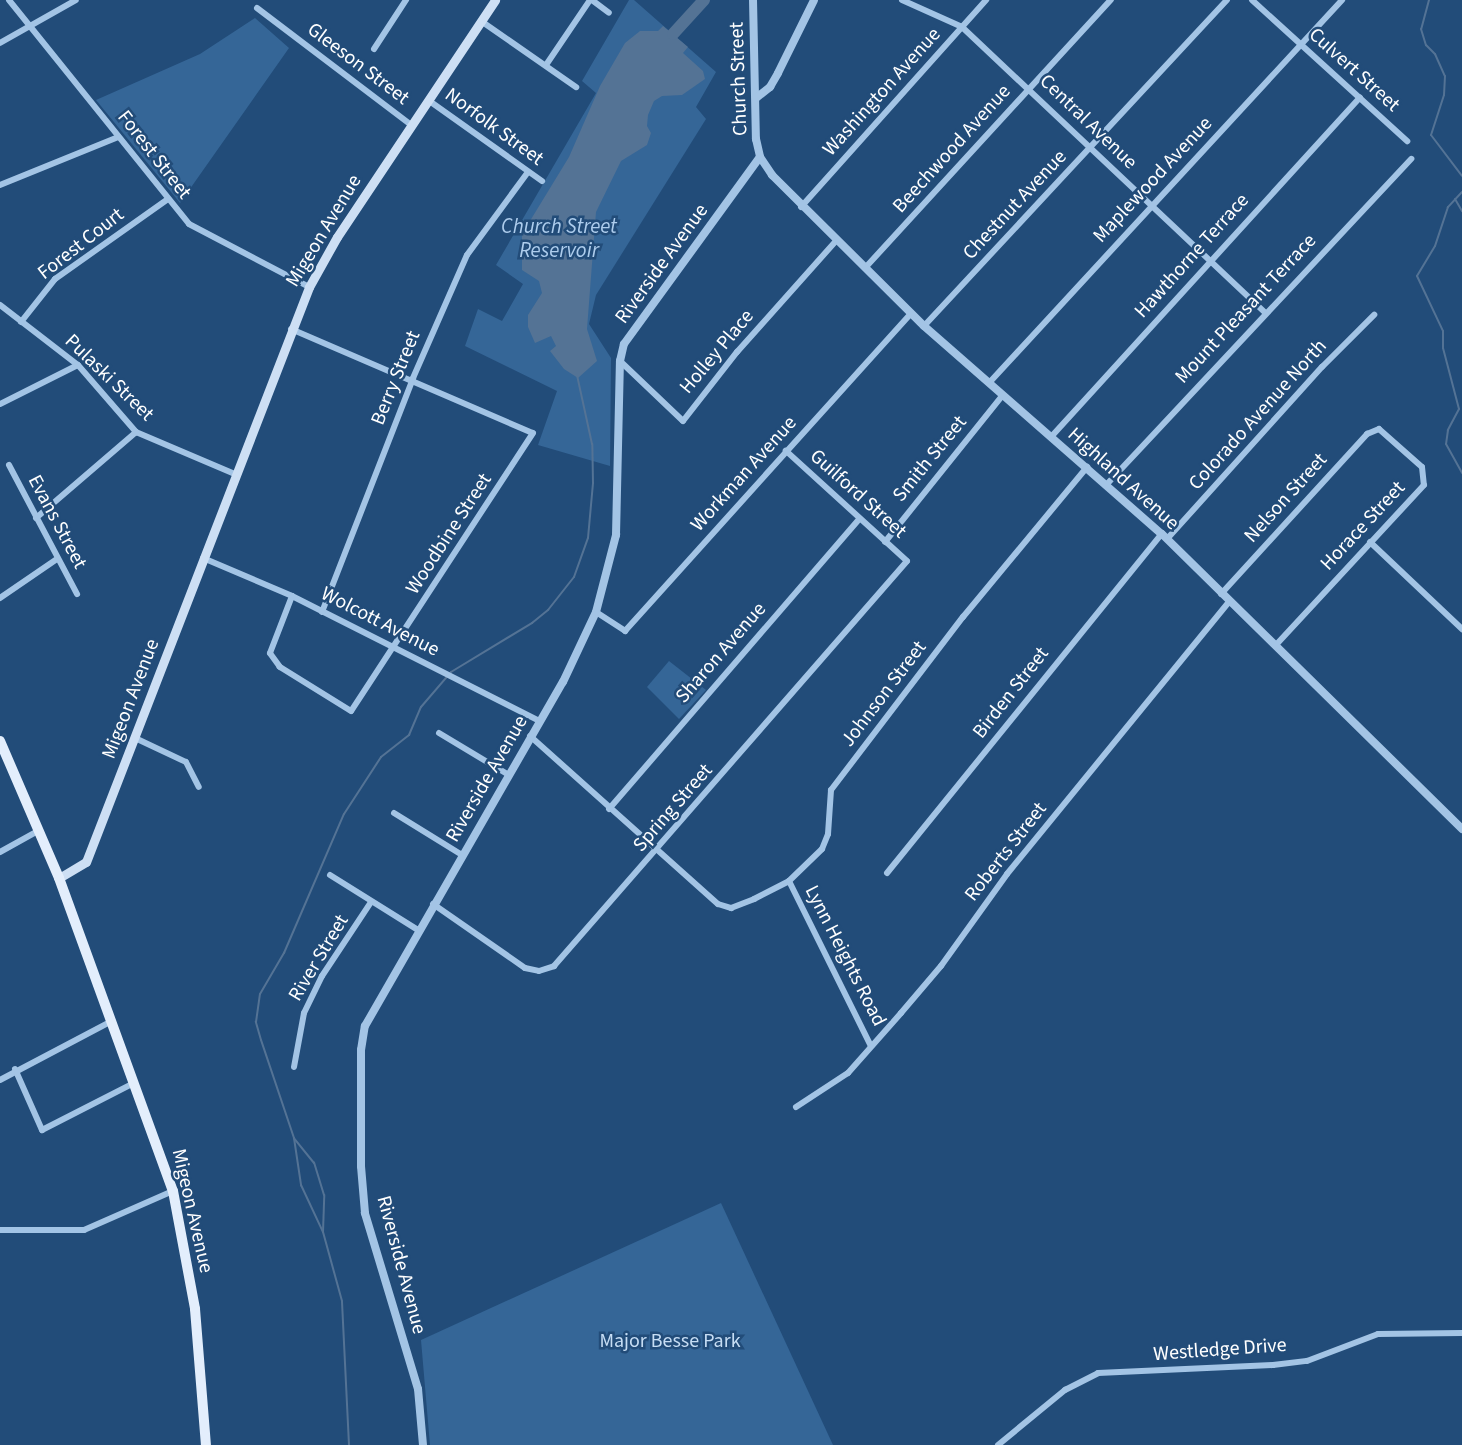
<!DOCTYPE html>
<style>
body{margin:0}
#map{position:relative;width:1462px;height:1445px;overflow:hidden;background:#224c79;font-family:"Source Sans 3",sans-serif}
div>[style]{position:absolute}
.green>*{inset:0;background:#356697}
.water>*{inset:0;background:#547395}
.stream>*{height:2px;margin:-1px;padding:0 1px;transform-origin:1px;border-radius:1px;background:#547395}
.river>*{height:12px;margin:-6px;padding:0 6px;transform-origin:6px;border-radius:6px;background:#547395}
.minor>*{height:6px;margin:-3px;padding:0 3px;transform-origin:3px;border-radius:3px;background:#a3c4e5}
.tertiary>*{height:8px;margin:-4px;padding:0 4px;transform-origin:4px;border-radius:4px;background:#a3c4e5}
.secondary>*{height:9px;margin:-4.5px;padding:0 4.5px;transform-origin:4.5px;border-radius:4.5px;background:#cddff4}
.primary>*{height:10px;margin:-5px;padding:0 5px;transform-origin:5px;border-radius:5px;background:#e3eefc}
span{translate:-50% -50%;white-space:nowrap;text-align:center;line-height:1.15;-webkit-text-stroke:5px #224c79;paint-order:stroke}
.street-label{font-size:20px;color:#fff}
.park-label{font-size:20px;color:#c6ddf4}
.water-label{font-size:21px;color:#aecded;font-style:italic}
</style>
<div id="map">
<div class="green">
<div style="clip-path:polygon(629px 0,634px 0,716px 72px,696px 107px,706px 119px,596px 295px,589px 324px,611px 358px,610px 466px,538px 445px,557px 391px,465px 346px,478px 309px,502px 321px,523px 284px,496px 265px,596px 93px,582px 81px)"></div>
<div style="clip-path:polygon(255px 18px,289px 48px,180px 203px,96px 100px,200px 54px)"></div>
<div style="clip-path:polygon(669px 661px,706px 690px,679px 719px,647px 687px)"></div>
<div style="clip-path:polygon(721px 1203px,833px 1445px,430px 1445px,421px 1340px)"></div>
</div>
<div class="water">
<div style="clip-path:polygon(663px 26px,688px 47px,683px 53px,703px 71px,705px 79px,682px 95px,662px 96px,654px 101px,648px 115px,647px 126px,651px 133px,647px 145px,621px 161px,596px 212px,587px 329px,597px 361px,578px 378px,564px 369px,550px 351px,556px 346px,551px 336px,535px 343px,528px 327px,528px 315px,542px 293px,539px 281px,522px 270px,522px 234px,569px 157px,600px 86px,625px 43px,640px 31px,658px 31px)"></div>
</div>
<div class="stream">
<div style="left:1429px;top:0;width:30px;rotate:105deg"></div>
<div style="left:1421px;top:29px;width:17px;rotate:73deg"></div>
<div style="left:1426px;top:45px;width:13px;rotate:45deg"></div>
<div style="left:1435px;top:54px;width:24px;rotate:66deg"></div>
<div style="left:1445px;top:76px;width:19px;rotate:93deg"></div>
<div style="left:1444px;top:95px;width:42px;rotate:108deg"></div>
<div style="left:1431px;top:135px;width:51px;rotate:52.9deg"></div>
<div style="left:1462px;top:192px;width:21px;rotate:133deg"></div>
<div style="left:1448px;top:207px;width:41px;rotate:108.4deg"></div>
<div style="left:1435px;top:246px;width:35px;rotate:121deg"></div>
<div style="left:1417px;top:276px;width:61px;rotate:64.7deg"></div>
<div style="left:1443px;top:331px;width:17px;rotate:90deg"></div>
<div style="left:1443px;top:348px;width:63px;rotate:75.3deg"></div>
<div style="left:1459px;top:409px;width:24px;rotate:118deg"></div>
<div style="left:1448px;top:430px;width:14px;rotate:98deg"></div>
<div style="left:1446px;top:444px;width:33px;rotate:61deg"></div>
<div style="left:1455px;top:199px;width:14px;rotate:60deg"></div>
<div style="left:294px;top:1138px;width:48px;rotate:81.5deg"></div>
<div style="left:301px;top:1185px;width:52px;rotate:64.9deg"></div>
<div style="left:349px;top:1445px;width:144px;rotate:-92.8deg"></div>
<div style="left:342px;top:1301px;width:72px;rotate:-105.4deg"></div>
<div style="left:323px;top:1232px;width:37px;rotate:-88deg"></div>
<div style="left:324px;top:1195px;width:34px;rotate:-107deg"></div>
<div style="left:314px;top:1163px;width:32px;rotate:-129deg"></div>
<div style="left:294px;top:1138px;width:103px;rotate:-108.6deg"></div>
<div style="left:261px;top:1040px;width:19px;rotate:-106deg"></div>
<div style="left:256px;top:1022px;width:28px;rotate:-82deg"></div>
<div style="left:260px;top:994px;width:48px;rotate:-59.7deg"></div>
<div style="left:284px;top:953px;width:151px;rotate:-66.7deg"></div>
<div style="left:344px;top:814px;width:68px;rotate:-57deg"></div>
<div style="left:381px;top:757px;width:36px;rotate:-38deg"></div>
<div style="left:409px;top:735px;width:30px;rotate:-67deg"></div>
<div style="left:421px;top:707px;width:46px;rotate:-49.4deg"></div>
<div style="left:451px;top:672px;width:95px;rotate:-31.2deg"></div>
<div style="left:532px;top:623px;width:21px;rotate:-39deg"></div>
<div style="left:548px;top:610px;width:42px;rotate:-51.8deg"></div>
<div style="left:574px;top:577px;width:41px;rotate:-70.3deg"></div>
<div style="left:588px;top:538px;width:55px;rotate:-84.8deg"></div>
<div style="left:593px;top:483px;width:39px;rotate:-91deg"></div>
<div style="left:592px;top:444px;width:71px;rotate:-102.3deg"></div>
</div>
<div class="river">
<div style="left:673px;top:34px;width:46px;rotate:-47.6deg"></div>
</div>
<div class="minor">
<div style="left:9px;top:0;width:287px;rotate:51.2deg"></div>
<div style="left:189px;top:224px;width:136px;rotate:27.7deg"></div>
<div style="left:592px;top:0;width:21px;rotate:37deg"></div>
<div style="left:902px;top:0;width:66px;rotate:24.2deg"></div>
<div style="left:962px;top:27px;width:415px;rotate:43.3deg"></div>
<div style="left:1252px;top:0;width:210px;rotate:42.3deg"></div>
<div style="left:257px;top:8px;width:193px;rotate:37.2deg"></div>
<div style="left:481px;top:21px;width:116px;rotate:34.8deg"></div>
<div style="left:0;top:43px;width:87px;rotate:-29.5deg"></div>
<div style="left:374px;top:49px;width:59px;rotate:-56.9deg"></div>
<div style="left:546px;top:65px;width:78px;rotate:-55.9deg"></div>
<div style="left:428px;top:100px;width:140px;rotate:35.4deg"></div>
<div style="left:0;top:185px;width:127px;rotate:-22.1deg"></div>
<div style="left:801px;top:207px;width:278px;rotate:-48.2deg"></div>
<div style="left:865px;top:268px;width:364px;rotate:-47.5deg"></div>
<div style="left:0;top:305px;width:98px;rotate:37.6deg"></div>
<div style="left:78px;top:365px;width:89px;rotate:49.1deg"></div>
<div style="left:136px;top:432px;width:108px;rotate:23deg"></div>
<div style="left:21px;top:322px;width:55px;rotate:-51.7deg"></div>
<div style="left:55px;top:279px;width:138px;rotate:-35.3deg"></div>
<div style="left:924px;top:326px;width:445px;rotate:-47.1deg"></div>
<div style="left:291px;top:329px;width:263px;rotate:23.3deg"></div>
<div style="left:533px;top:433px;width:332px;rotate:123.2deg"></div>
<div style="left:351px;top:711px;width:84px;rotate:-148.2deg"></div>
<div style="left:280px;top:667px;width:17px;rotate:-126deg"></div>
<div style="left:270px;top:653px;width:61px;rotate:-68.9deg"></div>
<div style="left:620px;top:361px;width:87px;rotate:43.6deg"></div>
<div style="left:683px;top:421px;width:88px;rotate:-52deg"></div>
<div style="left:737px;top:352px;width:149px;rotate:-48.3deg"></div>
<div style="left:989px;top:383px;width:521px;rotate:-47.33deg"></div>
<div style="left:0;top:404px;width:87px;rotate:-26.6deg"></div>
<div style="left:1051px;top:437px;width:459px;rotate:-47.7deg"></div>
<div style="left:9px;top:465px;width:146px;rotate:62.2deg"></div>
<div style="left:1108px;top:483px;width:444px;rotate:-46.9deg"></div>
<div style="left:36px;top:518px;width:132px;rotate:-40.7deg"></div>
<div style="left:1167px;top:539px;width:232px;rotate:-48deg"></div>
<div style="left:1322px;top:367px;width:74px;rotate:-45deg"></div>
<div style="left:885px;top:542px;width:187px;rotate:-51.3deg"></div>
<div style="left:1370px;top:542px;width:127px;rotate:43.4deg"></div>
<div style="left:203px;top:558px;width:97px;rotate:23.1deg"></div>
<div style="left:292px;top:596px;width:277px;rotate:26.8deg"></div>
<div style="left:1221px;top:594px;width:217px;rotate:-47.6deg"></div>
<div style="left:1367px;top:434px;width:13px;rotate:-23deg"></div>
<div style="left:1379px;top:429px;width:57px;rotate:41.5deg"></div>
<div style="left:1422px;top:467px;width:18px;rotate:84deg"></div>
<div style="left:1424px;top:485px;width:219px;rotate:132.8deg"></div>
<div style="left:0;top:598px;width:69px;rotate:-34.4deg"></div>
<div style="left:322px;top:612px;width:251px;rotate:-68.7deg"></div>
<div style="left:413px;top:378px;width:134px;rotate:-66.3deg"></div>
<div style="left:467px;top:255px;width:103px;rotate:-53.7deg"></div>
<div style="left:596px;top:612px;width:35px;rotate:33deg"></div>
<div style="left:625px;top:631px;width:428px;rotate:-48deg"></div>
<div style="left:439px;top:733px;width:82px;rotate:31deg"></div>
<div style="left:530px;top:736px;width:252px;rotate:41.8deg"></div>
<div style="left:718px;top:904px;width:14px;rotate:17deg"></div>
<div style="left:731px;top:908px;width:25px;rotate:-21deg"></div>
<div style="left:754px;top:899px;width:39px;rotate:-27deg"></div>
<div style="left:789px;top:881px;width:46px;rotate:-44.1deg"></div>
<div style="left:822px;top:849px;width:16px;rotate:-68deg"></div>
<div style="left:828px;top:834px;width:44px;rotate:-86.1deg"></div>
<div style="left:831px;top:790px;width:218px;rotate:-52.7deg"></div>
<div style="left:963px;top:617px;width:195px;rotate:-50.4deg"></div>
<div style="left:135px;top:738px;width:56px;rotate:25.2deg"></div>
<div style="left:186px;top:762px;width:28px;rotate:63deg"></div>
<div style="left:609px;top:809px;width:383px;rotate:-49.2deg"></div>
<div style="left:394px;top:813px;width:80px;rotate:31.7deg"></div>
<div style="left:0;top:852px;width:43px;rotate:-28.9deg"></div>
<div style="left:887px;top:873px;width:437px;rotate:-51deg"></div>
<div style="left:330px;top:875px;width:104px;rotate:32deg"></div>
<div style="left:789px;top:881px;width:184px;rotate:63.6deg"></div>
<div style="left:433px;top:904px;width:112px;rotate:34.8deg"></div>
<div style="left:525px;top:968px;width:14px;rotate:12deg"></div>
<div style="left:539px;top:971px;width:16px;rotate:-18deg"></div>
<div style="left:554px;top:966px;width:537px;rotate:-48.92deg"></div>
<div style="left:907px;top:561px;width:164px;rotate:-137.7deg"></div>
<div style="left:294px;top:1067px;width:55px;rotate:-79.5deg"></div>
<div style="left:304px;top:1013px;width:41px;rotate:-64.1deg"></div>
<div style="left:322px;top:976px;width:89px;rotate:-56.5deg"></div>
<div style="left:15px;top:1069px;width:67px;rotate:66.1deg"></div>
<div style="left:42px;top:1130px;width:103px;rotate:-27.1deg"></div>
<div style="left:0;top:1080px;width:124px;rotate:-27.8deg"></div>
<div style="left:796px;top:1107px;width:62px;rotate:-33.2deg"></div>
<div style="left:848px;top:1073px;width:80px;rotate:-48.5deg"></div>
<div style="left:901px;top:1013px;width:62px;rotate:-49.6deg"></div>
<div style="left:941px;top:966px;width:113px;rotate:-54.3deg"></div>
<div style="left:1007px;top:874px;width:351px;rotate:-50.8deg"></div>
<div style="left:0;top:1230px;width:84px"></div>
<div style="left:84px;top:1230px;width:97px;rotate:-23.7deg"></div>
<div style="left:998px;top:1445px;width:87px;rotate:-39.4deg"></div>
<div style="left:1065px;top:1390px;width:37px;rotate:-27deg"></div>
<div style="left:1098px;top:1373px;width:175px;rotate:-2.6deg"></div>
<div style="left:1273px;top:1365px;width:34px;rotate:-7deg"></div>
<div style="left:1307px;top:1361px;width:76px;rotate:-20.8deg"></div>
<div style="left:1378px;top:1334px;width:84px;rotate:-0.7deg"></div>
</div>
<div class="tertiary">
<div style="left:753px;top:0;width:139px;rotate:88.8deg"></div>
<div style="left:756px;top:139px;width:18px;rotate:77deg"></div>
<div style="left:760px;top:157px;width:22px;rotate:56deg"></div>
<div style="left:772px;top:175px;width:214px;rotate:44.8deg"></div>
<div style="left:924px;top:326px;width:316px;rotate:41.2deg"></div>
<div style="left:1162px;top:534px;width:421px;rotate:44.5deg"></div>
<div style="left:756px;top:98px;width:18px;rotate:-38deg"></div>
<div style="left:770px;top:87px;width:16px;rotate:-60deg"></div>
<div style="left:778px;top:73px;width:81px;rotate:-63.7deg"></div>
<div style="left:423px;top:1445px;width:56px;rotate:-95.1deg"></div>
<div style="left:418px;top:1389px;width:184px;rotate:-106.8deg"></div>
<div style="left:365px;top:1213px;width:47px;rotate:-94.9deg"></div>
<div style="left:361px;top:1166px;width:116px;rotate:-90deg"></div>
<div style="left:361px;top:1050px;width:24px;rotate:-81deg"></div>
<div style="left:365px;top:1026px;width:397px;rotate:-60.1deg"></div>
<div style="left:563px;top:682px;width:77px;rotate:-64.8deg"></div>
<div style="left:596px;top:612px;width:80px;rotate:-75.4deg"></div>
<div style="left:616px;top:535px;width:174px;rotate:-88.7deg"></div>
<div style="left:620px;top:361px;width:17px;rotate:-77deg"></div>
<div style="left:624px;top:344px;width:231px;rotate:-54deg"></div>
</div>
<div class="secondary">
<div style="left:59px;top:878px;width:31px;rotate:-31deg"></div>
<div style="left:86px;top:862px;width:617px;rotate:-68.8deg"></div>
<div style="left:309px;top:287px;width:57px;rotate:-60.8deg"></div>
<div style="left:337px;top:237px;width:285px;rotate:-56.3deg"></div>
</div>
<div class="primary">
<div style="left:0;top:741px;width:149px;rotate:66.7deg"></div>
<div style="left:59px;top:878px;width:333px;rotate:70deg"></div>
<div style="left:173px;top:1191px;width:120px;rotate:79.4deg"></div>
<div style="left:195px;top:1309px;width:136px;rotate:85.4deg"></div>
</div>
<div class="street-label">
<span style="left:358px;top:64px;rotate:37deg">Gleeson Street</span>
<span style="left:1354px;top:70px;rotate:42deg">Culvert Street</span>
<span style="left:739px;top:79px;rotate:-92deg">Church Street</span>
<span style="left:882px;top:92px;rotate:-48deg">Washington Avenue</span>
<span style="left:1088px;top:122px;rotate:44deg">Central Avenue</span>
<span style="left:494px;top:127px;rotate:36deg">Norfolk Street</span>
<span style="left:952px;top:149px;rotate:-48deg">Beechwood Avenue</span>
<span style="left:154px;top:155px;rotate:52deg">Forest Street</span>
<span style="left:1153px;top:180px;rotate:-47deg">Maplewood Avenue</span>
<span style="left:1015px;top:205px;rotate:-47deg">Chestnut Avenue</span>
<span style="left:324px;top:231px;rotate:-59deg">Migeon Avenue</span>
<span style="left:81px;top:244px;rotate:-38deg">Forest Court</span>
<span style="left:1192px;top:256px;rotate:-48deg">Hawthorne Terrace</span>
<span style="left:662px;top:264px;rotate:-54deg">Riverside Avenue</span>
<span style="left:1246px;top:309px;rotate:-47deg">Mount Pleasant Terrace</span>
<span style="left:717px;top:352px;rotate:-50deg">Holley Place</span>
<span style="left:109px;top:378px;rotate:44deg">Pulaski Street</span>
<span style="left:396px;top:378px;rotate:-68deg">Berry Street</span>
<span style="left:1258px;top:415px;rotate:-48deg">Colorado Avenue North</span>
<span style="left:930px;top:459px;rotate:-51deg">Smith Street</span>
<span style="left:744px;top:474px;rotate:-48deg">Workman Avenue</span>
<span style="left:1123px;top:479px;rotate:42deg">Highland Avenue</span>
<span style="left:858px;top:494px;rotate:42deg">Guilford Street</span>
<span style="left:1286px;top:498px;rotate:-48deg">Nelson Street</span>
<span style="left:57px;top:522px;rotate:62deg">Evans Street</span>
<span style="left:1363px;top:526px;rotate:-47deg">Horace Street</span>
<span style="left:449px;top:534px;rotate:-57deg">Woodbine Street</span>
<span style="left:380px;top:622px;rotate:27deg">Wolcott Avenue</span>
<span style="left:721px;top:653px;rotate:-49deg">Sharon Avenue</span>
<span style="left:1011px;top:693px;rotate:-52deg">Birden Street</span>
<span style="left:884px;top:694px;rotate:-53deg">Johnson Street</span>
<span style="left:131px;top:699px;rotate:-69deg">Migeon Avenue</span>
<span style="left:487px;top:779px;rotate:-60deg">Riverside Avenue</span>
<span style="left:673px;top:808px;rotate:-49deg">Spring Street</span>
<span style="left:1006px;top:852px;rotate:-52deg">Roberts Street</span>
<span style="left:845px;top:956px;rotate:63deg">Lynn Heights Road</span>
<span style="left:319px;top:958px;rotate:-59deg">River Street</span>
<span style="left:192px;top:1211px;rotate:77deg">Migeon Avenue</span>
<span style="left:401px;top:1265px;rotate:75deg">Riverside Avenue</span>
<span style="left:1220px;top:1350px;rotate:-4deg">Westledge Drive</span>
</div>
<div class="park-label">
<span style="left:670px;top:1341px">Major Besse Park</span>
</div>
<div class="water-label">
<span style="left:559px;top:238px">Church Street<br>Reservoir</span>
</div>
</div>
